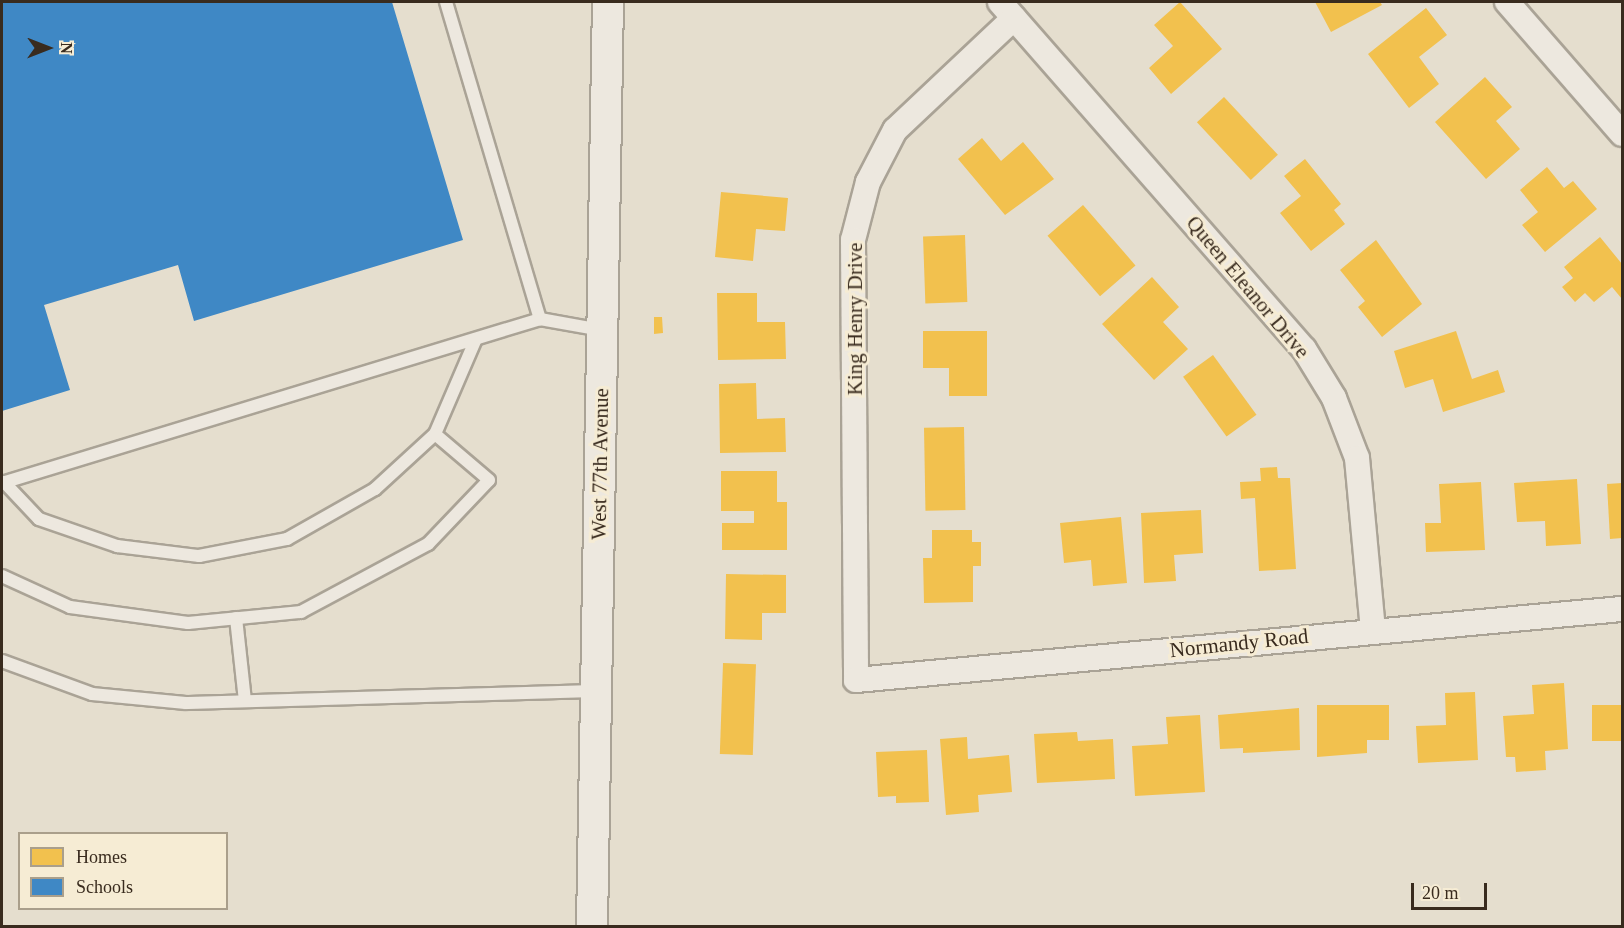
<!DOCTYPE html>
<style>
body{margin:0}
#map{position:relative;width:1624px;height:928px;overflow:hidden;background:#e5dece;font-family:Georgia,serif}
div>[style]{position:absolute}
.homes>*{inset:0;background:#f2c14e;transform-origin:0 0}
.schools>*{inset:0;background:#3f88c5}
.roads{filter:drop-shadow(2px 0 #aaa396) drop-shadow(-2px 0 #aaa396) drop-shadow(0 2px #aaa396) drop-shadow(0 -2px #aaa396)}
.service>*{height:12px;margin:-6px;padding:0 6px;transform-origin:6px;border-radius:6px;background:#ede8df}
.minor>*{height:24px;margin:-12px;padding:0 12px;transform-origin:12px;border-radius:12px;background:#ede8df}
.tertiary>*{height:30px;margin:-15px;padding:0 15px;transform-origin:15px;border-radius:15px;background:#ede8df}
span{translate:-50% -50%;white-space:nowrap;text-align:center;line-height:1.15;-webkit-text-stroke:6px #f6ecd4;paint-order:stroke}
.street-label{font-size:21px;color:#392b1e}
.frame{position:absolute;inset:0;border:3px solid #392b1e;pointer-events:none}
.legend{position:absolute;left:18px;top:832px;width:210px;height:78px;box-sizing:border-box;background:#f6ecd4;border:2px solid #aa9f8b;margin:0;padding:8px 10px;list-style:none;font-size:18px;color:#392b1e}
.legend li{display:flex;align-items:center;gap:12px;height:30px}
.legend b{width:30px;border:2px solid #aa9f8b}
.north{position:absolute;left:18px;top:18px;width:60px;height:60px;-webkit-text-stroke:4px #f6ecd4;paint-order:stroke;rotate:90deg;font-size:16px;font-weight:700;line-height:24px;text-align:center;color:#392b1e}
.north::after{content:'';display:block;margin:auto;width:21px;height:27px;background:#392b1e;clip-path:polygon(50% 0,100% 100%,50% 72%,0 100%)}
.scale{position:absolute;left:1411px;top:883px;width:76px;height:27px;box-sizing:border-box;border:3px solid #392b1e;border-top:0;padding-left:8px;font-size:18px;line-height:21px;white-space:nowrap;color:#392b1e;-webkit-text-stroke:4px #f6ecd4;paint-order:stroke}
</style>
<div id="map">
<div class="homes">
<div style="clip-path:polygon(1180px 2px,1222px 49px,1171px 94px,1149px 68px,1173px 46px,1154px 25px)"></div>
<div style="clip-path:polygon(1315px 2px,1380px 2px,1382px 5px,1331px 32px)"></div>
<div style="clip-path:polygon(1426px 8px,1447px 35px,1419px 57px,1439px 84px,1409px 108px,1368px 54px)"></div>
<div style="clip-path:polygon(1485px 77px,1512px 107px,1496px 121px,1520px 149px,1486px 179px,1435px 122px)"></div>
<div style="left:1224px;top:97px;width:79px;height:37px;rotate:47deg"></div>
<div style="clip-path:polygon(982px 138px,1001px 161px,1023px 142px,1054px 179px,1005px 215px,958px 159px)"></div>
<div style="clip-path:polygon(1305px 159px,1341px 204px,1334px 210px,1345px 224px,1311px 251px,1280px 213px,1301px 196px,1284px 176px)"></div>
<div style="clip-path:polygon(1547px 167px,1564px 188px,1573px 181px,1597px 209px,1545px 252px,1522px 225px,1538px 212px,1520px 190px)"></div>
<div style="clip-path:polygon(721px 192px,788px 198px,785px 231px,756px 229px,753px 261px,715px 257px)"></div>
<div style="left:1083px;top:205px;width:80px;height:47px;rotate:49deg"></div>
<div style="left:965px;top:235px;width:67px;height:42px;rotate:88deg"></div>
<div style="clip-path:polygon(1600px 237px,1622px 264px,1622px 299px,1612px 287px,1594px 302px,1585px 293px,1575px 302px,1562px 287px,1573px 278px,1564px 267px)"></div>
<div style="clip-path:polygon(1376px 240px,1422px 304px,1382px 337px,1358px 307px,1365px 301px,1340px 270px)"></div>
<div style="clip-path:polygon(1152px 277px,1179px 307px,1163px 322px,1188px 349px,1154px 380px,1102px 324px)"></div>
<div style="clip-path:polygon(717px 293px,757px 293px,757px 322px,785px 322px,786px 359px,718px 360px)"></div>
<div style="clip-path:polygon(654px 317px,662px 317px,663px 333px,654px 334px)"></div>
<div style="clip-path:polygon(923px 331px,987px 331px,987px 396px,949px 396px,949px 368px,923px 368px)"></div>
<div style="clip-path:polygon(1456px 331px,1472px 379px,1498px 370px,1505px 392px,1443px 412px,1433px 379px,1405px 388px,1394px 351px)"></div>
<div style="left:1213px;top:355px;width:74px;height:37px;rotate:54deg"></div>
<div style="clip-path:polygon(756px 383px,757px 419px,785px 418px,786px 452px,720px 453px,719px 384px)"></div>
<div style="left:964px;top:427px;width:83px;height:40px;rotate:89deg"></div>
<div style="clip-path:polygon(1277px 467px,1278px 478px,1290px 478px,1296px 569px,1259px 571px,1255px 498px,1241px 499px,1240px 482px,1261px 481px,1260px 468px)"></div>
<div style="clip-path:polygon(721px 471px,777px 471px,777px 502px,787px 502px,787px 550px,722px 550px,722px 523px,754px 523px,754px 511px,721px 511px)"></div>
<div style="clip-path:polygon(1577px 479px,1581px 544px,1546px 546px,1545px 521px,1517px 522px,1514px 483px)"></div>
<div style="clip-path:polygon(1481px 482px,1485px 550px,1426px 552px,1425px 523px,1441px 523px,1439px 484px)"></div>
<div style="clip-path:polygon(1622px 483px,1622px 538px,1610px 539px,1607px 484px)"></div>
<div style="clip-path:polygon(1201px 510px,1203px 553px,1174px 555px,1176px 581px,1144px 583px,1141px 513px)"></div>
<div style="clip-path:polygon(1121px 517px,1127px 583px,1093px 586px,1091px 560px,1064px 563px,1060px 523px)"></div>
<div style="clip-path:polygon(932px 530px,972px 530px,972px 542px,981px 542px,981px 566px,973px 566px,973px 602px,924px 603px,923px 558px,932px 558px)"></div>
<div style="clip-path:polygon(726px 574px,786px 575px,786px 613px,762px 613px,762px 640px,725px 639px)"></div>
<div style="left:723px;top:663px;width:33px;height:91px;rotate:2deg"></div>
<div style="clip-path:polygon(1564px 683px,1568px 749px,1545px 751px,1546px 770px,1516px 772px,1515px 757px,1506px 757px,1503px 716px,1534px 714px,1532px 685px)"></div>
<div style="clip-path:polygon(1475px 692px,1478px 760px,1418px 763px,1416px 726px,1446px 725px,1445px 693px)"></div>
<div style="clip-path:polygon(1317px 705px,1389px 705px,1389px 740px,1367px 740px,1367px 753px,1317px 757px)"></div>
<div style="left:1622px;top:705px;width:36px;height:30px;rotate:90deg"></div>
<div style="clip-path:polygon(1299px 708px,1300px 750px,1243px 753px,1243px 748px,1220px 749px,1218px 715px)"></div>
<div style="clip-path:polygon(1200px 715px,1205px 792px,1135px 796px,1132px 746px,1168px 744px,1166px 717px)"></div>
<div style="clip-path:polygon(1077px 732px,1078px 741px,1113px 739px,1115px 779px,1037px 783px,1034px 734px)"></div>
<div style="clip-path:polygon(967px 737px,968px 759px,1009px 755px,1012px 792px,978px 795px,979px 812px,946px 815px,940px 739px)"></div>
<div style="clip-path:polygon(927px 750px,929px 802px,896px 803px,896px 796px,878px 797px,876px 752px)"></div>
</div>
<div class="schools">
<div style="clip-path:polygon(2px 2px,392px 2px,463px 240px,194px 321px,178px 265px,44px 305px,70px 390px,2px 411px)"></div>
</div>
<div class="roads">
<div class="service">
<div style="left:446px;top:2px;width:331px;rotate:73.5deg"></div>
<div style="left:4px;top:482px;width:51px;rotate:46.6deg"></div>
<div style="left:39px;top:519px;width:83px;rotate:19.1deg"></div>
<div style="left:117px;top:546px;width:83px;rotate:7deg"></div>
<div style="left:199px;top:556px;width:90px;rotate:-10.9deg"></div>
<div style="left:287px;top:539px;width:101px;rotate:-29.6deg"></div>
<div style="left:375px;top:489px;width:81px;rotate:-42.5deg"></div>
<div style="left:435px;top:434px;width:103px;rotate:-66.7deg"></div>
<div style="left:2px;top:483px;width:562px;rotate:-16.95deg"></div>
<div style="left:540px;top:319px;width:63px;rotate:10.1deg"></div>
<div style="left:2px;top:576px;width:75px;rotate:24.5deg"></div>
<div style="left:70px;top:607px;width:119px;rotate:7.7deg"></div>
<div style="left:188px;top:623px;width:114px;rotate:-5.6deg"></div>
<div style="left:301px;top:612px;width:144px;rotate:-28.2deg"></div>
<div style="left:428px;top:544px;width:88px;rotate:-46.4deg"></div>
<div style="left:489px;top:480px;width:71px;rotate:-139.6deg"></div>
<div style="left:236px;top:618px;width:83px;rotate:83.8deg"></div>
<div style="left:2px;top:661px;width:96px;rotate:20.1deg"></div>
<div style="left:92px;top:694px;width:94px;rotate:5.5deg"></div>
<div style="left:186px;top:703px;width:410px;rotate:-1.7deg"></div>
</div>
<div class="minor">
<div style="left:1000px;top:2px;width:461px;rotate:48.8deg"></div>
<div style="left:1304px;top:349px;width:57px;rotate:58.5deg"></div>
<div style="left:1334px;top:398px;width:64px;rotate:69deg"></div>
<div style="left:1357px;top:458px;width:173px;rotate:84.7deg"></div>
<div style="left:1507px;top:2px;width:175px;rotate:48.9deg"></div>
<div style="left:1014px;top:18px;width:163px;rotate:136.7deg"></div>
<div style="left:895px;top:130px;width:59px;rotate:117.4deg"></div>
<div style="left:868px;top:182px;width:60px;rotate:104.5deg"></div>
<div style="left:853px;top:240px;width:440px;rotate:89.6deg"></div>
<div style="left:856px;top:680px;width:769px;rotate:-5.3deg"></div>
</div>
<div class="tertiary">
<div style="left:592px;top:926px;width:924px;rotate:-89.01deg"></div>
</div>
</div>
<div class="street-label">
<span style="left:1248px;top:287px;rotate:50deg">Queen Eleanor Drive</span>
<span style="left:855px;top:319px;rotate:-90deg">King Henry Drive</span>
<span style="left:600px;top:464px;rotate:-89deg">West 77th Avenue</span>
<span style="left:1239px;top:643px;rotate:-6deg">Normandy Road</span>
</div>
<div class="frame"></div>
<ul class="legend">
<li><b style="height:16px;background:#f2c14e"></b>Homes</li>
<li><b style="height:16px;background:#3f88c5"></b>Schools</li>
</ul>
<div class="north">N</div>
<div class="scale">20 m</div>
</div>
